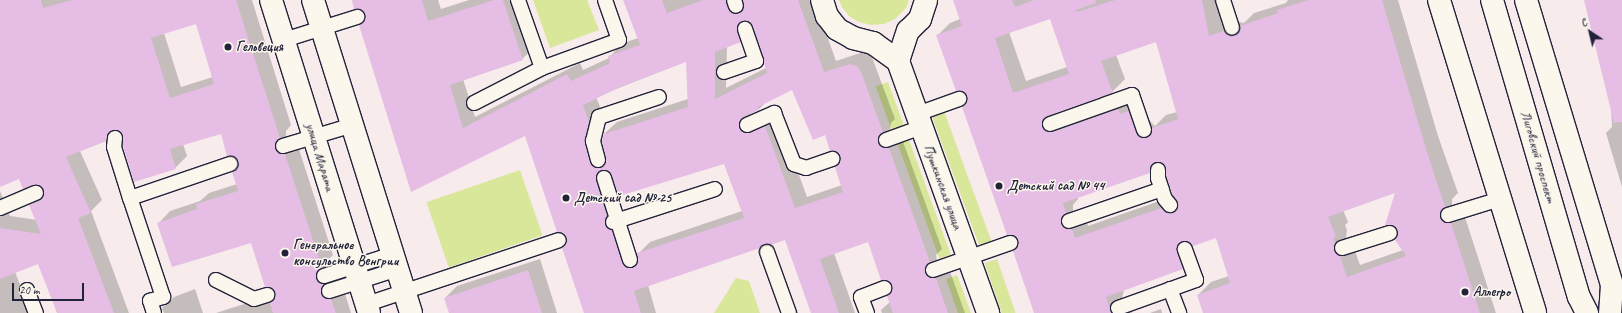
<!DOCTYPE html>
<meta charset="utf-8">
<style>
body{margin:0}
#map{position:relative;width:1622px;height:313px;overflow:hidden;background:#f7ebeb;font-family:Caveat,sans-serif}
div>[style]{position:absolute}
.green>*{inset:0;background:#d9e79a;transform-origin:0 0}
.shadow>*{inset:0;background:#0003}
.building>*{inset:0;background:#e5bde5}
.roads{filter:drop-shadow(1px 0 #22223b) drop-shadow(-1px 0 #22223b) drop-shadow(0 1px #22223b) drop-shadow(0 -1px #22223b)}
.lane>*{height:14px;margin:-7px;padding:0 7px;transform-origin:7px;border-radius:7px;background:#fbf7ec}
.street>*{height:22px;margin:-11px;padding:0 11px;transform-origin:11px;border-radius:11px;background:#fbf7ec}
.secondary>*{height:22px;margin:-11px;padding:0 11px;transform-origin:11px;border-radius:11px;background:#fbf7ec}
.primary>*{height:22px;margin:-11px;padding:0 11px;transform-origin:11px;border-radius:11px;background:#fbf7ec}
.dots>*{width:11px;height:11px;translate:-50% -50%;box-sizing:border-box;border:2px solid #fbf7ec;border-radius:50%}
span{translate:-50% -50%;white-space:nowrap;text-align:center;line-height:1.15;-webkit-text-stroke:3px #fbf7ec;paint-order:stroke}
.poi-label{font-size:14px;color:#22223b;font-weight:700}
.left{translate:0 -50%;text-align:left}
.street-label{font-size:14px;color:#22223b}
.north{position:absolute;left:1570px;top:12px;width:40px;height:40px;-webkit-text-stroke:3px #fbf7ec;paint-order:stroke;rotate:325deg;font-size:11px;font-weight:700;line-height:16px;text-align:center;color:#22223b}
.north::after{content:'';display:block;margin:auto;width:14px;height:18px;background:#22223b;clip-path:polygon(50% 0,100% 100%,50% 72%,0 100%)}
.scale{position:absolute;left:12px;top:283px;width:72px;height:18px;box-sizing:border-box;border:2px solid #22223b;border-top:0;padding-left:5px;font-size:12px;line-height:14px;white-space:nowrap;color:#22223b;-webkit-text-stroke:3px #fbf7ec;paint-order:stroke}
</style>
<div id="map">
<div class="green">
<div style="clip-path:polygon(533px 0,587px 0,599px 30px,550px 48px)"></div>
<div style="clip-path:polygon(839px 0,909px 0,906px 8px,895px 19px,884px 24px,871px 25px,859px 22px,849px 16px,842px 7px)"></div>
<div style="left:888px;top:82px;width:46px;height:13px;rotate:70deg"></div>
<div style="left:944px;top:111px;width:138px;height:13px;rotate:70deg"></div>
<div style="left:909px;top:140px;width:122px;height:12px;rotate:70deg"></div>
<div style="left:520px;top:170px;width:69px;height:99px;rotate:71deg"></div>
<div style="left:997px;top:259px;width:57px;height:13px;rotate:71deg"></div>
<div style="clip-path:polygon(957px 275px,971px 313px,958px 313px,946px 279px)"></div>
<div style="clip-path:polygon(736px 278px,749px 281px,760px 313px,714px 313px)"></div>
</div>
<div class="shadow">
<div style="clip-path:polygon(evenodd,0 0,252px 0,291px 125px,286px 131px,286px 137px,293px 143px,297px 143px,333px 255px,329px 259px,327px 266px,335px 286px,343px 288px,351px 313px,216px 313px,276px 294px,252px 241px,159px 223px,170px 211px,200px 201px,209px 193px,237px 184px,239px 161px,222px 133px,183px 144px,187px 156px,175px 168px,117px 129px,106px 141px,80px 151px,102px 200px,91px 211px,129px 313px,58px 313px,38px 263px,15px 272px,31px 313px,0 313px,0 191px,10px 216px,37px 220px,31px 205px,45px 192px,45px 190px,37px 183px,20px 178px,0 185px,0 0,196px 23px,213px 77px,181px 87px,164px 33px,196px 23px)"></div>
<div style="clip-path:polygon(evenodd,352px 0,438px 0,441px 9px,469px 0,519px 0,535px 47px,522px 59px,463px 79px,475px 117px,580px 63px,583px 70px,609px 58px,621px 44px,638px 38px,624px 0,814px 0,836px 61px,863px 52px,869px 54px,873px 60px,895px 119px,891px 123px,890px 130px,897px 137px,901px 136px,942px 249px,936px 255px,937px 261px,943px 266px,948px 266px,965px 313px,882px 313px,881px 310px,890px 302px,893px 285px,869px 241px,834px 253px,855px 313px,813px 313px,785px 239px,764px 243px,648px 285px,656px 313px,585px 313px,567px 245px,568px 238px,526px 135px,412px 191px,365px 21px,366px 15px,352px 0,751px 23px,754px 26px,766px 68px,726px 88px,727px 46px,740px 41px,752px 29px,751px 23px,352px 0,687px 61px,688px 99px,617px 122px,604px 134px,604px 152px,596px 130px,601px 109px,596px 97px,687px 61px,352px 0,792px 89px,841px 156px,840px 163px,842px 185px,807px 197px,777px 115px,751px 117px,751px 113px,759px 109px,767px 101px,792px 89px,352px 0,725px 163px,742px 211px,650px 242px,638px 254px,634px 250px,613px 183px,725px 163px)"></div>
<div style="clip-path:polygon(evenodd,954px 0,1217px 0,1222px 24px,1237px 19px,1239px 22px,1244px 23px,1254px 13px,1286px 3px,1288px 0,1398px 0,1438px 136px,1458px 193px,1452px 199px,1452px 205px,1459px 211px,1463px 211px,1496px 313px,1204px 313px,1198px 295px,1211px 282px,1229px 276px,1216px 237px,1192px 245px,1195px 255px,1182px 268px,1124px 290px,1122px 298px,1129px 304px,1132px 313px,1035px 313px,1018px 247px,1019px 240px,967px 103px,968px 96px,937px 36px,950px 23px,960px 19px,954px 0,1050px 18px,1067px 67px,1026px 81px,1009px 32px,1050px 18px,954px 0,1156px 41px,1177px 112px,1166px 115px,1155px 126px,1149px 120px,1141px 99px,1058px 118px,1054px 113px,1112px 92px,1125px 79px,1116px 55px,1156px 41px,954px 0,1160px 161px,1166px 165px,1174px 196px,1088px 226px,1085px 217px,1080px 217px,1073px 211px,1073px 205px,1078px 199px,1078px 197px,1149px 172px,1160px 161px,954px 0,1396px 192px,1399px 235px,1403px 250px,1360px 265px,1352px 243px,1346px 237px,1347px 230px,1345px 225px,1348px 222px,1343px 210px,1396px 192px)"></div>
<div style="clip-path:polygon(1585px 0,1622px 0,1622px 187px,1606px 133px,1612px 127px,1611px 104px)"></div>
<div style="clip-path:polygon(540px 259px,557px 313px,450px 313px,445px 298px,457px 286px)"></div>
<div style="clip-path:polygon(195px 289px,203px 313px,164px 313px,162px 308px,174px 297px)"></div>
<div style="clip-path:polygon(1161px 309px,1162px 313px,1150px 313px)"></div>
</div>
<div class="building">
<div style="clip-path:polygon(evenodd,0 0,41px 0,43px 8px,72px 0,236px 0,280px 138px,275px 144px,275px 149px,281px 154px,285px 154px,322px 268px,317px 271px,316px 278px,319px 283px,324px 284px,321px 289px,321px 294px,327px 299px,331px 299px,336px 313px,273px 313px,270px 303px,273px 300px,275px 293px,272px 289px,265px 287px,251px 243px,172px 267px,157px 223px,197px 209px,196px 204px,238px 191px,232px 172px,237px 169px,238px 162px,235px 157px,227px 156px,221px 134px,170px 149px,176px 169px,134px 182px,123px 146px,123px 135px,116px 130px,108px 133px,106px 141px,66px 157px,91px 213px,78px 218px,114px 313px,57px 313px,38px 264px,0 279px,0 228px,41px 234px,29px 205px,40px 201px,44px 194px,41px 187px,37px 185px,23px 189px,19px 179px,0 187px,0 0,196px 24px,214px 84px,170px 98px,151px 38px,196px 24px)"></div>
<div style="clip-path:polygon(evenodd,352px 0,422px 0,428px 21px,494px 0,503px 0,523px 60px,450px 85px,463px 128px,567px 74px,571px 81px,610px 63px,608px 56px,640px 45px,623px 0,662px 0,667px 13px,703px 0,726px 0,728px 9px,735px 14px,743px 11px,744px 7px,743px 0,798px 0,824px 72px,850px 64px,857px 66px,861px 72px,883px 132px,879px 135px,878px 142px,884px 148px,889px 148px,930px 262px,925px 268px,925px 273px,931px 278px,936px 278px,948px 313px,893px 313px,887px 296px,891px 293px,892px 285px,889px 281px,881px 280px,868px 242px,820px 259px,839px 313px,811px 313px,785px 240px,771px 245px,764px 244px,760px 248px,634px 291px,641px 313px,584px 313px,562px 248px,566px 245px,567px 238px,564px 233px,557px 232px,525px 136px,411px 192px,359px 25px,363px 22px,365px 15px,362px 11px,354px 9px,352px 0,742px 21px,747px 21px,753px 26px,767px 73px,715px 99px,715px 52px,741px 42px,737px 28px,742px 21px,352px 0,686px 62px,688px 107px,604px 134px,602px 141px,606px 163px,600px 168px,592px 166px,585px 143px,589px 122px,583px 105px,620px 87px,686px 62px,352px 0,792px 90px,813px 140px,825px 135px,830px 151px,834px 151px,840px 156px,840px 161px,835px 167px,843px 192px,795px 208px,765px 126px,746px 133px,742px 132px,739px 124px,743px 117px,759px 110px,758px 107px,792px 90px,352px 0,724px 164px,744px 218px,637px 253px,638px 261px,636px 266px,629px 268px,624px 266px,612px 230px,605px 224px,607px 216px,596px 181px,598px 172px,605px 170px,610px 172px,619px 196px,724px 164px)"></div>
<div style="clip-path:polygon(evenodd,953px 0,1012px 0,1015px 7px,1034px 0,1095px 0,1096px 3px,1076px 10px,1077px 12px,1115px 0,1202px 0,1209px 36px,1224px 31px,1231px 36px,1239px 33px,1240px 26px,1278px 13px,1277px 10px,1308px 0,1382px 0,1426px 149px,1445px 207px,1440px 213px,1440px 218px,1446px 223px,1451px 223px,1480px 313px,1203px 313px,1197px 295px,1230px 283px,1216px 238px,1193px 246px,1187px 241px,1179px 243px,1177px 251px,1183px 269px,1106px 297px,1111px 313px,1034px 313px,1013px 251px,1017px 248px,1018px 241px,1015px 236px,1007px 235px,962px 107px,966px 104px,967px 97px,964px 92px,956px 91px,936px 35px,962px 26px,953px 0,1050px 19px,1069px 74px,1013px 93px,995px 38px,1050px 19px,953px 0,1156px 42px,1178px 119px,1152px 128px,1151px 135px,1146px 138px,1142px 138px,1136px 133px,1129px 111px,1120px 114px,1118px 109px,1053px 132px,1044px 130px,1042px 122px,1047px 116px,1113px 93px,1101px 61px,1156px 42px,953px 0,1154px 162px,1162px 162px,1166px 166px,1166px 177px,1173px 195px,1178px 203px,1175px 212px,1167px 213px,1161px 208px,1075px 238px,1072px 229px,1063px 227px,1061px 219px,1066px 213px,1063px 203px,1150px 173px,1150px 166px,1154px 162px,953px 0,1395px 193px,1385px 225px,1391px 225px,1396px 227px,1398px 234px,1395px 240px,1406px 256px,1347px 277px,1340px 256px,1334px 250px,1335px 243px,1333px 238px,1336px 236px,1328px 217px,1395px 193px)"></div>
<div style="clip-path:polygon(1584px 0,1622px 0,1622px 122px,1614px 123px)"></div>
<div style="clip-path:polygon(528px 270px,542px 313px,449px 313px,444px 298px)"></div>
</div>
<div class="roads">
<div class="lane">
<div style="left:518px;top:0;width:72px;rotate:70.6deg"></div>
<div style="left:734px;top:0;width:6px;rotate:72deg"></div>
<div style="left:1223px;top:0;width:29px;rotate:72deg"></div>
<div style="left:284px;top:40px;width:77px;rotate:-17.5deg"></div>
<div style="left:724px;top:72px;width:34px;rotate:-19deg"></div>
<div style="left:756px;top:61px;width:34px;rotate:-109deg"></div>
<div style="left:474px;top:103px;width:76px;rotate:-27.2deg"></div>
<div style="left:542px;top:68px;width:82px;rotate:-20deg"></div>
<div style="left:619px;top:40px;width:42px;rotate:-109.3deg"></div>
<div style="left:917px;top:114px;width:45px;rotate:-19.7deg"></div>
<div style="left:1050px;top:124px;width:87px;rotate:-19.5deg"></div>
<div style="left:1132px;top:95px;width:37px;rotate:71deg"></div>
<div style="left:747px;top:125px;width:30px;rotate:-24deg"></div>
<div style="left:774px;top:113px;width:55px;rotate:68.6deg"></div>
<div style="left:794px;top:164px;width:13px;rotate:18deg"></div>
<div style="left:806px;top:168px;width:28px;rotate:-19deg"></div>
<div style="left:115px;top:138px;width:9px;rotate:96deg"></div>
<div style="left:114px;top:147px;width:53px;rotate:72.6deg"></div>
<div style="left:886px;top:140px;width:38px;rotate:-20deg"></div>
<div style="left:283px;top:146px;width:73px;rotate:-16.7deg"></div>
<div style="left:598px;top:160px;width:20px;rotate:-105deg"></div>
<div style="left:593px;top:141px;width:25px;rotate:-76deg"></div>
<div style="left:599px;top:117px;width:63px;rotate:-18.4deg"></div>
<div style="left:1158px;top:170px;width:8px;rotate:90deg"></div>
<div style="left:1158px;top:178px;width:22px;rotate:72deg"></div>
<div style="left:1165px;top:199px;width:8px;rotate:50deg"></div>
<div style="left:604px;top:178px;width:86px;rotate:72.4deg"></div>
<div style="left:0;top:208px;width:39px;rotate:-23deg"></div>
<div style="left:1448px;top:215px;width:54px;rotate:-17.1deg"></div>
<div style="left:1069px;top:221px;width:98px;rotate:-19deg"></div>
<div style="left:613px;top:222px;width:107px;rotate:-17.9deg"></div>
<div style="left:1342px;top:248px;width:50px;rotate:-17.4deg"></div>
<div style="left:767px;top:252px;width:65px;rotate:70.2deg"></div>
<div style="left:933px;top:270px;width:82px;rotate:-19.3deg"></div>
<div style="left:324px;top:276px;width:72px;rotate:-17.7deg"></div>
<div style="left:216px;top:280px;width:42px;rotate:26.6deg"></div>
<div style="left:254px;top:299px;width:14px;rotate:-17deg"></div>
<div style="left:1170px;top:289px;width:26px;rotate:69deg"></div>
<div style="left:27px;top:290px;width:25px;rotate:69deg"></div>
<div style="left:329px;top:291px;width:72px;rotate:-17.7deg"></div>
<div style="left:367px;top:304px;width:202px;rotate:-18.4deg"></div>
<div style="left:1118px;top:308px;width:83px;rotate:-19.7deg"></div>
<div style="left:1196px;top:280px;width:33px;rotate:-110deg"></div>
<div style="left:154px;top:313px;width:13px;rotate:-108deg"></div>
<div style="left:150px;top:301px;width:14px;rotate:-17deg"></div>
<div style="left:163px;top:297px;width:104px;rotate:-108.4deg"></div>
<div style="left:130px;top:198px;width:106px;rotate:-18.8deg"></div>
<div style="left:867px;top:313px;width:17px;rotate:-111deg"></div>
<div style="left:861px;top:297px;width:25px;rotate:-21deg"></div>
</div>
<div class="street">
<div style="left:822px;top:0;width:17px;rotate:73deg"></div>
<div style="left:827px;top:16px;width:16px;rotate:52deg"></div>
<div style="left:837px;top:29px;width:18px;rotate:29deg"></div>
<div style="left:853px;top:38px;width:21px;rotate:14deg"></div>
<div style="left:873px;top:43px;width:31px;rotate:36deg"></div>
<div style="left:898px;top:61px;width:268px;rotate:70.3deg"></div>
<div style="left:1526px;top:0;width:298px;rotate:73.2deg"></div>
<div style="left:1612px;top:285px;width:28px;rotate:94deg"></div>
<div style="left:898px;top:61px;width:32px;rotate:-72deg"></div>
<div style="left:908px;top:31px;width:17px;rotate:-45deg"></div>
<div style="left:920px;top:19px;width:20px;rotate:-72deg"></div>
</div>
<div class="secondary">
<div style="left:271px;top:0;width:328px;rotate:72.6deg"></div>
<div style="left:313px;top:0;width:328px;rotate:72.6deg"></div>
</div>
<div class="primary">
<div style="left:1439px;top:0;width:327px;rotate:72.9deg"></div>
<div style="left:1492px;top:0;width:309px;rotate:73.7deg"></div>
<div style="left:1579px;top:297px;width:18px;rotate:63deg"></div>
</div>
</div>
<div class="dots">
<div style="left:228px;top:47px;background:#22223b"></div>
<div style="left:999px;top:186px;background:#22223b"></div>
<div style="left:566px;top:198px;background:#22223b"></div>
<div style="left:285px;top:253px;background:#22223b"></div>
<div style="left:1465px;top:292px;background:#22223b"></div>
</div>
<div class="poi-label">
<span class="left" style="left:236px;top:47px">Гельвеция</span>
<span class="left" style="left:1007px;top:186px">Детский сад № 44</span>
<span class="left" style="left:574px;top:198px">Детский сад № 25</span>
<span class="left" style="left:293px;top:253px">Генеральное<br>консульство Венгрии</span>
<span class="left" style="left:1473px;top:292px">Аллегро</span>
</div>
<div class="street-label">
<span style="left:320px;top:157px;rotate:73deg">улица Марата</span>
<span style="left:1538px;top:157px;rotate:74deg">Лиговский проспект</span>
<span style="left:943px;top:187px;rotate:70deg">Пушкинская улица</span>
</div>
<div class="north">С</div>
<div class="scale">20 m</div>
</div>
